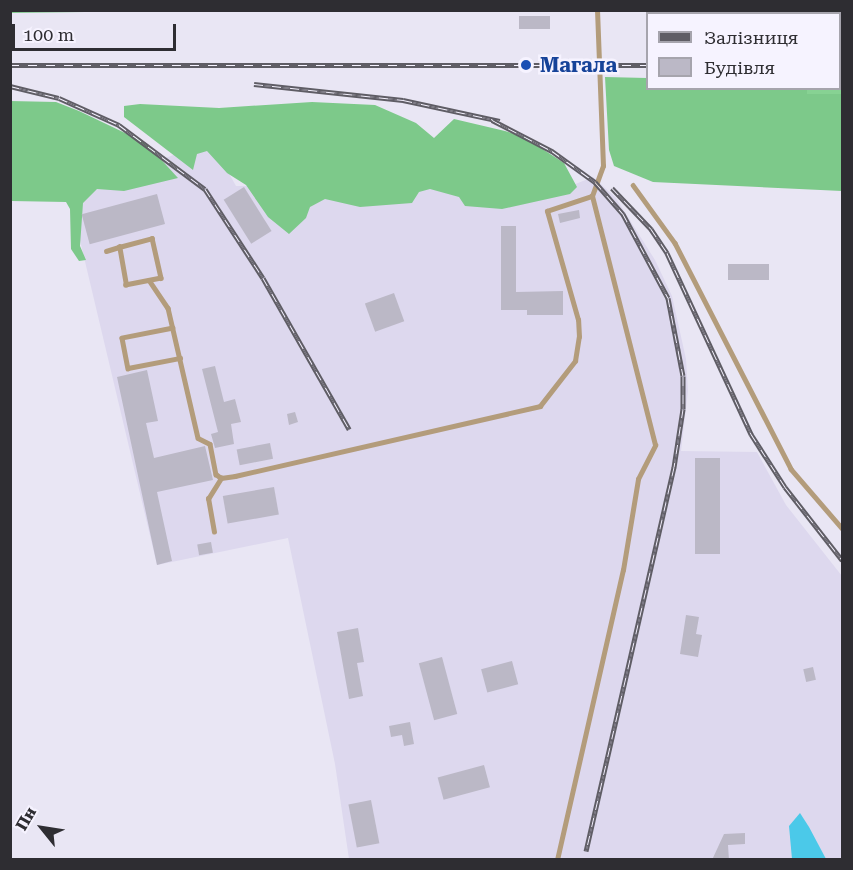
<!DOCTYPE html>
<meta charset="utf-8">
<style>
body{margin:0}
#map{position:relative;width:853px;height:870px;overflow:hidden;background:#e9e6f4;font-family:"Roboto Serif",serif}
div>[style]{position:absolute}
.built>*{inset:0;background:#ddd8ee}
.green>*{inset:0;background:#87d293}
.forest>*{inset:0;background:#7dc98a}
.water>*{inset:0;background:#4bc9e9}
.building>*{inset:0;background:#bbb8c6;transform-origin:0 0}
.service>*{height:4.5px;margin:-2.25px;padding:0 2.25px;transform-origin:2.25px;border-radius:2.25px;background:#b39c7b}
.rail>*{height:5px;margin-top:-2.5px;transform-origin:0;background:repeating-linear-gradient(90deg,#f6f3ff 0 9px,#5f5d65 0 18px);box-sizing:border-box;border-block:2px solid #5f5d65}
.dots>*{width:16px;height:16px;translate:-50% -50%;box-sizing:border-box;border:3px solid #f6f3ff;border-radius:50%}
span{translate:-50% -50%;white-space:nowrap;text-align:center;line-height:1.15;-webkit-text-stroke:5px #f6f3ff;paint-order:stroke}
.transit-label{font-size:20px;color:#164399;font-weight:700}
.left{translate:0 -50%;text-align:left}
.frame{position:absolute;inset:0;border:12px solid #2e2d32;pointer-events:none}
.legend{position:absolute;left:646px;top:12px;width:195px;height:78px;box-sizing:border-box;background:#f6f3ff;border:2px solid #a6a4ad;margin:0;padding:8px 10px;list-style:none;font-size:18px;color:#2e2d32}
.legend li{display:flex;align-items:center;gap:12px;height:30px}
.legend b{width:30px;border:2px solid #a6a4ad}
.north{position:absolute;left:12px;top:798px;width:60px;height:60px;-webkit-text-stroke:4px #f6f3ff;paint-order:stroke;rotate:300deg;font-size:16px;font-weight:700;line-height:24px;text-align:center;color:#2e2d32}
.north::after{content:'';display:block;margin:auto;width:21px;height:27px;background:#2e2d32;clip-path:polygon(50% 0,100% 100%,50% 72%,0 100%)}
.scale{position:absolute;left:12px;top:24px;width:164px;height:27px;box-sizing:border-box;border:3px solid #2e2d32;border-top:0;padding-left:8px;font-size:18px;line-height:21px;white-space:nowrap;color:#2e2d32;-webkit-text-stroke:4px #f6f3ff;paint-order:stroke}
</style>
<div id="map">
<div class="built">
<div style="clip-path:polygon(211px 141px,236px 186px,573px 185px,593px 177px,616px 198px,655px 260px,672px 296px,686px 359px,688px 391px,681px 451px,757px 452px,786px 505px,842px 576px,842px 859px,349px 859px,335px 764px,288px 538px,157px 565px,69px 194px)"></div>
</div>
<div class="green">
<div style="clip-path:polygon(811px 11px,842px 11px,842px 94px,807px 94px,807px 89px,840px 88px,840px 14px)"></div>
</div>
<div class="forest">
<div style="clip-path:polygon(11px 10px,158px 10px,158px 11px,11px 13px)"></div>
<div style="clip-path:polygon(713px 10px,811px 10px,811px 11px,713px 14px)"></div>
<div style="clip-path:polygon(605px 77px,647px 78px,648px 88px,807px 88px,807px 94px,842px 94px,842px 191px,653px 182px,614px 166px,609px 150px)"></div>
<div style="clip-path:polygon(10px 101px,56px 102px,79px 111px,146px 143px,178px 178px,124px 191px,97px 189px,83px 203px,80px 246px,86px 260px,79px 261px,71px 249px,70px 209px,66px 202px,11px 201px)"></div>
<div style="clip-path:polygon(312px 102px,375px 105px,416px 123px,434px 138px,454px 119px,505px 131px,524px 137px,564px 163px,577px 187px,570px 194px,502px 209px,465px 206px,459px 197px,430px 189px,419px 192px,412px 203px,360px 207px,325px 199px,310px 207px,306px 218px,289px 234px,268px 217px,246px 185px,227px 173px,207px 151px,197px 154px,193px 170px,124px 117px,124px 106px,140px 104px,219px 108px)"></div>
</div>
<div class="water">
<div style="clip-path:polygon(800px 813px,809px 827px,826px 859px,792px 859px,789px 826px)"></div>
</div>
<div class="building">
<div style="left:550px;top:16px;width:13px;height:31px;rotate:90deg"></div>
<div style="left:244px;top:187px;width:52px;height:24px;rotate:58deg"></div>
<div style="left:157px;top:194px;width:31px;height:78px;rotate:75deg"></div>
<div style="clip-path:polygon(579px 210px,580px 218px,560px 223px,558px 214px)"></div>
<div style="clip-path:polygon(501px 226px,516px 226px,516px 292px,563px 291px,563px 315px,527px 315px,527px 310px,501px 310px)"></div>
<div style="left:769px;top:264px;width:16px;height:41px;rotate:90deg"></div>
<div style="left:394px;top:293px;width:30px;height:31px;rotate:70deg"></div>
<div style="clip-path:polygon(215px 366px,224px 402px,235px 399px,241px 422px,231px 424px,234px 444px,215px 448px,211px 434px,218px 432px,202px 369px)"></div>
<div style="clip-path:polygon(147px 370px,158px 421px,146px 423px,154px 458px,205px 446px,213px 480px,157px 492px,172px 561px,157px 565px,117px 377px)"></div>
<div style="clip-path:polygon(295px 412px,298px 422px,289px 425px,287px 414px)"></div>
<div style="left:270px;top:443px;width:16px;height:34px;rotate:79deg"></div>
<div style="left:695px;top:458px;width:25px;height:96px"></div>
<div style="left:274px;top:487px;width:28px;height:52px;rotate:80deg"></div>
<div style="left:211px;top:542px;width:11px;height:14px;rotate:80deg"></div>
<div style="clip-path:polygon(686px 615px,699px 617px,696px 634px,702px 635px,698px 657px,680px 654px)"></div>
<div style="clip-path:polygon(358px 628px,364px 662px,357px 663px,363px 696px,349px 699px,337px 632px)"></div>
<div style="left:442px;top:657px;width:59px;height:24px;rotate:75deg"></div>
<div style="left:512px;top:661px;width:24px;height:32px;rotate:75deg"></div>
<div style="left:813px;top:667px;width:13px;height:10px;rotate:77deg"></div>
<div style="clip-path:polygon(410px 722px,414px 744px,404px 746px,402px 735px,391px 737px,389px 726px)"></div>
<div style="left:484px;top:765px;width:23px;height:48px;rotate:75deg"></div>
<div style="left:371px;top:800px;width:44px;height:23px;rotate:79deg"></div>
<div style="clip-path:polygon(745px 833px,745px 844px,728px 845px,729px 860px,712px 860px,724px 834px)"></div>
</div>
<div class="service">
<div style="left:633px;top:185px;width:72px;rotate:54.1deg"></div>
<div style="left:675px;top:243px;width:254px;rotate:62.8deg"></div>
<div style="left:791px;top:469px;width:78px;rotate:49.2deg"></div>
<div style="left:106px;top:251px;width:14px;rotate:-17deg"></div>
<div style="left:119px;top:247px;width:34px;rotate:-15deg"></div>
<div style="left:152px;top:238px;width:41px;rotate:77.3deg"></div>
<div style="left:161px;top:278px;width:36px;rotate:169deg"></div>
<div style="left:126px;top:285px;width:39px;rotate:-100deg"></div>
<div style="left:149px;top:280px;width:34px;rotate:56deg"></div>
<div style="left:168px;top:308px;width:133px;rotate:77deg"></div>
<div style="left:198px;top:438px;width:13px;rotate:27deg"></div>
<div style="left:210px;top:444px;width:31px;rotate:79deg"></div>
<div style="left:216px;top:474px;width:6px;rotate:39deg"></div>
<div style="left:221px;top:478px;width:14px;rotate:-8deg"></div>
<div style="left:235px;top:476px;width:313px;rotate:-12.9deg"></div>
<div style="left:540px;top:406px;width:57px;rotate:-52.1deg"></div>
<div style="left:575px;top:361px;width:24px;rotate:-81deg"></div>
<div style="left:579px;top:337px;width:17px;rotate:-93deg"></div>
<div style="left:578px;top:320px;width:113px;rotate:-105.9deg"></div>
<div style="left:547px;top:211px;width:47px;rotate:-18.4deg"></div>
<div style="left:173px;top:328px;width:52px;rotate:168.9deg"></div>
<div style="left:122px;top:338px;width:31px;rotate:79deg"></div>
<div style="left:128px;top:368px;width:53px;rotate:-10.9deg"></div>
<div style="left:214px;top:532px;width:34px;rotate:-100deg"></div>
<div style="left:208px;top:499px;width:25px;rotate:-58deg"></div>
<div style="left:557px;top:860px;width:297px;rotate:-77.2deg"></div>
<div style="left:623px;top:570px;width:92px;rotate:-80.6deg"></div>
<div style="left:638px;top:479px;width:38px;rotate:-63deg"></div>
<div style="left:655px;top:445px;width:257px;rotate:-104.2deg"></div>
<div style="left:592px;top:196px;width:32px;rotate:-70deg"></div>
<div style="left:603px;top:166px;width:156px;rotate:-92.2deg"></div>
</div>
<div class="rail">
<div style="left:10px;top:65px;width:638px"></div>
<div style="left:840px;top:66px;width:2px"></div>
<div style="left:254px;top:84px;width:150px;rotate:6.1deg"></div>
<div style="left:403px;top:100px;width:99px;rotate:12.2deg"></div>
<div style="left:10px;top:86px;width:50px;rotate:13.8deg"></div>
<div style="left:59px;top:98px;width:66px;rotate:24.2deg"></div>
<div style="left:119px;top:125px;width:107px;rotate:36.7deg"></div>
<div style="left:205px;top:189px;width:106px;rotate:56.9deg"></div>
<div style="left:263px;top:278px;width:174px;rotate:60.3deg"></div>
<div style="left:492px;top:120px;width:68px;rotate:27.3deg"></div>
<div style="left:552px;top:151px;width:53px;rotate:35.8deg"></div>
<div style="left:595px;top:182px;width:43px;rotate:48.8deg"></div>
<div style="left:623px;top:214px;width:95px;rotate:61.8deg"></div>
<div style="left:668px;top:298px;width:79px;rotate:79.1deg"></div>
<div style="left:683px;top:376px;width:33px;rotate:90deg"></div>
<div style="left:683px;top:409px;width:59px;rotate:98.8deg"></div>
<div style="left:674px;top:467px;width:394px;rotate:102.9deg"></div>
<div style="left:612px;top:188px;width:57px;rotate:46.4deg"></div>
<div style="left:651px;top:229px;width:29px;rotate:56deg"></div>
<div style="left:667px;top:253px;width:200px;rotate:65.1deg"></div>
<div style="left:751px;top:434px;width:63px;rotate:57.3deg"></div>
<div style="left:785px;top:487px;width:93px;rotate:52deg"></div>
</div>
<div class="dots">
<div style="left:526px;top:65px;background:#1a4fb4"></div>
</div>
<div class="transit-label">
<span class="left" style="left:540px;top:65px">Магала</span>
</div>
<div class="frame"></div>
<ul class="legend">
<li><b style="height:8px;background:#5f5d65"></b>Залізниця</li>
<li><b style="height:16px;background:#bbb8c6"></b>Будівля</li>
</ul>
<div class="north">Пн</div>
<div class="scale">100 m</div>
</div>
